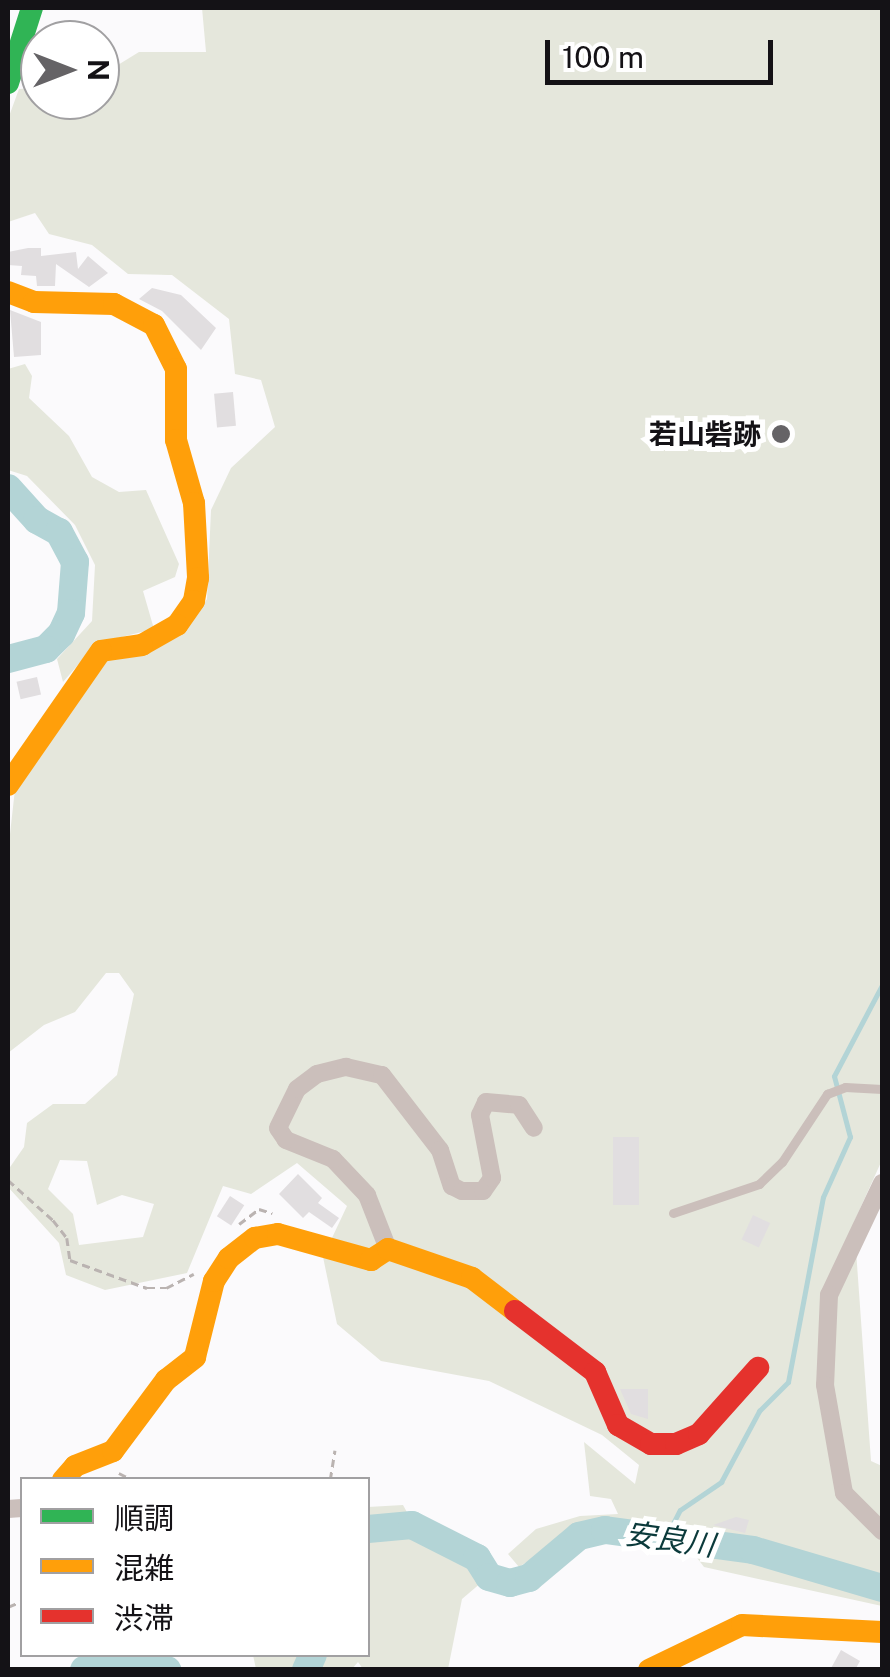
<!DOCTYPE html>
<meta charset="utf-8">
<style>
body{margin:0}
#map{position:relative;width:890px;height:1677px;overflow:hidden;background:#fbfafc;font-family:"Public Sans","Noto Sans JP",sans-serif}
div>[style]{position:absolute}
.green>*{inset:0;background:#e5e7dc}
.stream>*{height:5px;margin:-2.5px;padding:0 2.5px;transform-origin:2.5px;border-radius:2.5px;background:#b3d4d6}
.river>*{height:28px;margin:-14px;padding:0 14px;transform-origin:14px;border-radius:14px;background:#b3d4d6}
.building>*{inset:0;background:#e1dee0;transform-origin:0 0}
.path>*{height:2.5px;margin-top:-1.25px;transform-origin:0;background:repeating-linear-gradient(90deg,#bab3b1 0 8px,transparent 0 13px)}
.lane>*{height:9px;margin:-4.5px;padding:0 4.5px;transform-origin:4.5px;border-radius:4.5px;background:#cbbfbb}
.street>*{height:18px;margin:-9px;padding:0 9px;transform-origin:9px;border-radius:9px;background:#cbbfbb}
.fast>*{height:22px;margin:-11px;padding:0 11px;transform-origin:11px;border-radius:11px;background:#30b455}
.slow>*{height:22px;margin:-11px;padding:0 11px;transform-origin:11px;border-radius:11px;background:#ff9f0a}
.jam>*{height:22px;margin:-11px;padding:0 11px;transform-origin:11px;border-radius:11px;background:#e5322d}
.dots>*{width:28px;height:28px;translate:-50% -50%;box-sizing:border-box;border:5px solid #fff;border-radius:50%}
span{translate:-50% -50%;white-space:nowrap;text-align:center;line-height:1.15;-webkit-text-stroke:10px #fff;paint-order:stroke}
.poi-label{font-size:28px;color:#141216;font-weight:700}
.right{translate:-100% -50%;text-align:right}
.water-label{font-size:30px;color:#0b3a3b;font-style:italic}
.frame{position:absolute;inset:0;border:10px solid #141216;pointer-events:none}
.legend{position:absolute;left:20px;top:1477px;width:350px;height:180px;box-sizing:border-box;background:#fff;border:2px solid #a1a0a2;margin:0;padding:12px 18px;list-style:none;font-size:30px;color:#141216}
.legend li{display:flex;align-items:center;gap:20px;height:50px}
.legend b{width:50px;border:2px solid #a1a0a2}
.north{position:absolute;left:20px;top:20px;width:100px;height:100px;box-sizing:border-box;background:#fff;border:2px solid #a1a0a2;border-radius:50%;rotate:90deg;font-size:28px;font-weight:700;line-height:40px;text-align:center;color:#141216}
.north::after{content:'';display:block;margin:auto;width:35px;height:45px;background:#656366;clip-path:polygon(50% 0,100% 100%,50% 72%,0 100%)}
.scale{position:absolute;left:545px;top:40px;width:228px;height:45px;box-sizing:border-box;border:5px solid #141216;border-top:0;padding-left:12px;font-size:30px;line-height:35px;white-space:nowrap;color:#141216;-webkit-text-stroke:8px #fff;paint-order:stroke}
</style>
<div id="map">
<div class="green">
<div style="clip-path:polygon(evenodd,202px 8px,882px 8px,882px 1160px,854px 1222px,871px 1461px,882px 1466px,882px 1606px,704px 1567px,694px 1554px,693px 1536px,582px 1526px,519px 1567px,508px 1554px,536px 1529px,580px 1516px,618px 1514px,611px 1499px,590px 1496px,584px 1442px,635px 1484px,639px 1465px,602px 1435px,489px 1381px,381px 1361px,337px 1324px,323px 1257px,347px 1206px,297px 1163px,251px 1194px,223px 1186px,187px 1273px,105px 1290px,66px 1275px,59px 1243px,8px 1187px,8px 1170px,24px 1147px,27px 1123px,53px 1104px,85px 1104px,117px 1075px,134px 994px,119px 973px,106px 973px,75px 1012px,44px 1025px,8px 1053px,8px 852px,15px 789px,103px 660px,181px 635px,207px 599px,211px 510px,231px 468px,275px 427px,261px 380px,235px 374px,229px 319px,172px 275px,128px 274px,92px 245px,49px 234px,35px 213px,8px 222px,8px 119px,19px 89px,40px 88px,40px 100px,100px 100px,100px 76px,139px 52px,206px 52px,202px 8px,60px 1160px,87px 1161px,97px 1205px,122px 1195px,154px 1204px,143px 1237px,79px 1245px,73px 1214px,48px 1189px,60px 1160px)"></div>
<div style="clip-path:polygon(25px 364px,32px 376px,29px 398px,69px 436px,92px 477px,119px 492px,146px 490px,179px 564px,175px 577px,143px 591px,154px 629px,97px 643px,63px 682px,57px 659px,92px 621px,95px 565px,75px 525px,27px 476px,8px 470px,8px 369px)"></div>
<div style="clip-path:polygon(403px 1505px,420px 1536px,474px 1563px,482px 1582px,462px 1599px,448px 1669px,363px 1669px,358px 1662px,352px 1669px,256px 1669px,253px 1655px,368px 1654px,368px 1507px)"></div>
</div>
<div class="stream">
<div style="left:666px;top:1537px;width:30px;rotate:-63deg"></div>
<div style="left:680px;top:1510px;width:50px;rotate:-34.3deg"></div>
<div style="left:721px;top:1482px;width:81px;rotate:-61.8deg"></div>
<div style="left:759px;top:1411px;width:41px;rotate:-45deg"></div>
<div style="left:788px;top:1382px;width:188px;rotate:-79.3deg"></div>
<div style="left:823px;top:1197px;width:66px;rotate:-65.8deg"></div>
<div style="left:850px;top:1137px;width:63px;rotate:-104.7deg"></div>
<div style="left:834px;top:1076px;width:103px;rotate:-62.2deg"></div>
</div>
<div class="river">
<div style="left:8px;top:488px;width:43px;rotate:47.8deg"></div>
<div style="left:37px;top:520px;width:25px;rotate:29deg"></div>
<div style="left:59px;top:532px;width:34px;rotate:62deg"></div>
<div style="left:75px;top:562px;width:51px;rotate:94.5deg"></div>
<div style="left:71px;top:613px;width:23px;rotate:115deg"></div>
<div style="left:61px;top:634px;width:21px;rotate:135deg"></div>
<div style="left:46px;top:649px;width:39px;rotate:165deg"></div>
<div style="left:368px;top:1529px;width:44px;rotate:-5.2deg"></div>
<div style="left:412px;top:1525px;width:73px;rotate:26.9deg"></div>
<div style="left:477px;top:1558px;width:22px;rotate:58deg"></div>
<div style="left:489px;top:1577px;width:22px;rotate:16deg"></div>
<div style="left:510px;top:1583px;width:20px;rotate:-15deg"></div>
<div style="left:529px;top:1578px;width:65px;rotate:-40deg"></div>
<div style="left:579px;top:1536px;width:27px;rotate:-13deg"></div>
<div style="left:605px;top:1530px;width:149px;rotate:7.7deg"></div>
<div style="left:753px;top:1550px;width:134px;rotate:16.4deg"></div>
<div style="left:84px;top:1670px;width:28px;rotate:-17deg"></div>
<div style="left:111px;top:1662px;width:57px;rotate:8.1deg"></div>
<div style="left:306px;top:1670px;width:17px;rotate:-66deg"></div>
</div>
<div class="building">
<div style="clip-path:polygon(28px 248px,41px 248px,41px 256px,76px 252px,78px 269px,88px 256px,108px 273px,89px 287px,56px 264px,55px 286px,37px 286px,36px 276px,21px 275px,22px 266px,8px 265px,8px 252px)"></div>
<div style="clip-path:polygon(152px 288px,181px 295px,216px 328px,201px 350px,162px 311px,139px 299px)"></div>
<div style="clip-path:polygon(10px 310px,41px 322px,41px 355px,14px 357px)"></div>
<div style="left:233px;top:392px;width:34px;height:19px;rotate:85deg"></div>
<div style="left:37px;top:677px;width:18px;height:21px;rotate:77deg"></div>
<div style="left:613px;top:1137px;width:26px;height:68px"></div>
<div style="clip-path:polygon(298px 1174px,322px 1198px,318px 1203px,339px 1218px,332px 1228px,309px 1212px,303px 1218px,279px 1194px)"></div>
<div style="left:230px;top:1196px;width:17px;height:24px;rotate:33deg"></div>
<div style="left:753px;top:1215px;width:19px;height:27px;rotate:25deg"></div>
<div style="clip-path:polygon(620px 1389px,648px 1389px,648px 1419px,631px 1414px)"></div>
<div style="clip-path:polygon(736px 1517px,749px 1520px,745px 1533px,713px 1525px)"></div>
<div style="clip-path:polygon(841px 1650px,860px 1661px,855px 1670px,830px 1670px)"></div>
</div>
<div class="path">
<div style="left:8px;top:1180px;width:60px;rotate:41.6deg"></div>
<div style="left:53px;top:1220px;width:23px;rotate:52deg"></div>
<div style="left:67px;top:1238px;width:22px;rotate:82deg"></div>
<div style="left:70px;top:1260px;width:82px;rotate:20deg"></div>
<div style="left:147px;top:1288px;width:19px"></div>
<div style="left:166px;top:1288px;width:31px;rotate:-27deg"></div>
<div style="left:239px;top:1224px;width:25px;rotate:-37deg"></div>
<div style="left:259px;top:1209px;width:14px;rotate:17deg"></div>
<div style="left:119px;top:1473px;width:16px;rotate:27deg"></div>
<div style="left:330px;top:1480px;width:30px;rotate:-81deg"></div>
<div style="left:8px;top:1607px;width:15px;rotate:-23deg"></div>
</div>
<div class="lane">
<div style="left:673px;top:1213px;width:91px;rotate:-18.6deg"></div>
<div style="left:759px;top:1184px;width:32px;rotate:-44deg"></div>
<div style="left:782px;top:1162px;width:82px;rotate:-56.5deg"></div>
<div style="left:827px;top:1094px;width:19px;rotate:-21deg"></div>
<div style="left:845px;top:1087px;width:37px;rotate:3deg"></div>
</div>
<div class="street">
<div style="left:882px;top:1183px;width:124px;rotate:115.3deg"></div>
<div style="left:829px;top:1295px;width:90px;rotate:92.5deg"></div>
<div style="left:825px;top:1385px;width:110px;rotate:80deg"></div>
<div style="left:844px;top:1493px;width:54px;rotate:45deg"></div>
<div style="left:388px;top:1249px;width:58px;rotate:-111.3deg"></div>
<div style="left:367px;top:1195px;width:50px;rotate:-133.4deg"></div>
<div style="left:333px;top:1159px;width:51px;rotate:-158deg"></div>
<div style="left:286px;top:1140px;width:14px;rotate:-124deg"></div>
<div style="left:278px;top:1128px;width:43px;rotate:-64deg"></div>
<div style="left:297px;top:1089px;width:25px;rotate:-37deg"></div>
<div style="left:317px;top:1074px;width:30px;rotate:-14deg"></div>
<div style="left:346px;top:1067px;width:37px;rotate:13deg"></div>
<div style="left:382px;top:1075px;width:95px;rotate:52.3deg"></div>
<div style="left:440px;top:1150px;width:38px;rotate:72deg"></div>
<div style="left:452px;top:1186px;width:11px;rotate:27deg"></div>
<div style="left:462px;top:1191px;width:21px"></div>
<div style="left:483px;top:1191px;width:16px;rotate:-55deg"></div>
<div style="left:492px;top:1178px;width:64px;rotate:-100.8deg"></div>
<div style="left:480px;top:1115px;width:14px;rotate:-65deg"></div>
<div style="left:486px;top:1102px;width:33px;rotate:5deg"></div>
<div style="left:519px;top:1105px;width:27px;rotate:57deg"></div>
<div style="left:8px;top:1509px;width:14px;rotate:-4deg"></div>
</div>
<div class="fast">
<div style="left:8px;top:83px;width:79px;rotate:-72.3deg"></div>
</div>
<div class="slow">
<div style="left:8px;top:292px;width:28px;rotate:21deg"></div>
<div style="left:34px;top:302px;width:80px;rotate:1.4deg"></div>
<div style="left:114px;top:304px;width:45px;rotate:27.7deg"></div>
<div style="left:154px;top:325px;width:49px;rotate:63.4deg"></div>
<div style="left:176px;top:369px;width:71px;rotate:90deg"></div>
<div style="left:176px;top:440px;width:66px;rotate:74.1deg"></div>
<div style="left:194px;top:503px;width:75px;rotate:86.9deg"></div>
<div style="left:198px;top:578px;width:23px;rotate:100deg"></div>
<div style="left:194px;top:601px;width:29px;rotate:125deg"></div>
<div style="left:177px;top:625px;width:40px;rotate:150.3deg"></div>
<div style="left:142px;top:645px;width:41px;rotate:171.7deg"></div>
<div style="left:101px;top:651px;width:163px;rotate:124.8deg"></div>
<div style="left:63px;top:1480px;width:18px;rotate:-49deg"></div>
<div style="left:75px;top:1466px;width:41px;rotate:-21.5deg"></div>
<div style="left:113px;top:1451px;width:89px;rotate:-53.3deg"></div>
<div style="left:166px;top:1380px;width:37px;rotate:-38deg"></div>
<div style="left:195px;top:1357px;width:78px;rotate:-76deg"></div>
<div style="left:214px;top:1281px;width:27px;rotate:-57deg"></div>
<div style="left:229px;top:1258px;width:33px;rotate:-38deg"></div>
<div style="left:255px;top:1238px;width:23px;rotate:-10deg"></div>
<div style="left:278px;top:1234px;width:97px;rotate:15.6deg"></div>
<div style="left:371px;top:1260px;width:20px;rotate:-33deg"></div>
<div style="left:388px;top:1249px;width:89px;rotate:19deg"></div>
<div style="left:472px;top:1278px;width:54px;rotate:37.5deg"></div>
<div style="left:649px;top:1670px;width:103px;rotate:-25.8deg"></div>
<div style="left:742px;top:1625px;width:140px;rotate:2.9deg"></div>
</div>
<div class="jam">
<div style="left:515px;top:1311px;width:101px;rotate:37.3deg"></div>
<div style="left:595px;top:1372px;width:58px;rotate:66.5deg"></div>
<div style="left:618px;top:1425px;width:38px;rotate:30deg"></div>
<div style="left:651px;top:1444px;width:25px"></div>
<div style="left:676px;top:1444px;width:25px;rotate:-23deg"></div>
<div style="left:699px;top:1434px;width:89px;rotate:-48.2deg"></div>
</div>
<div class="dots">
<div style="left:781px;top:434px;background:#656366"></div>
</div>
<div class="poi-label">
<span class="right" style="left:761px;top:434px">若山砦跡</span>
</div>
<div class="water-label">
<span style="left:670px;top:1539px;rotate:8deg">安良川</span>
</div>
<div class="frame"></div>
<ul class="legend">
<li><b style="height:12px;background:#30b455"></b>順調</li>
<li><b style="height:12px;background:#ff9f0a"></b>混雑</li>
<li><b style="height:12px;background:#e5322d"></b>渋滞</li>
</ul>
<div class="north">N</div>
<div class="scale">100 m</div>
</div>
